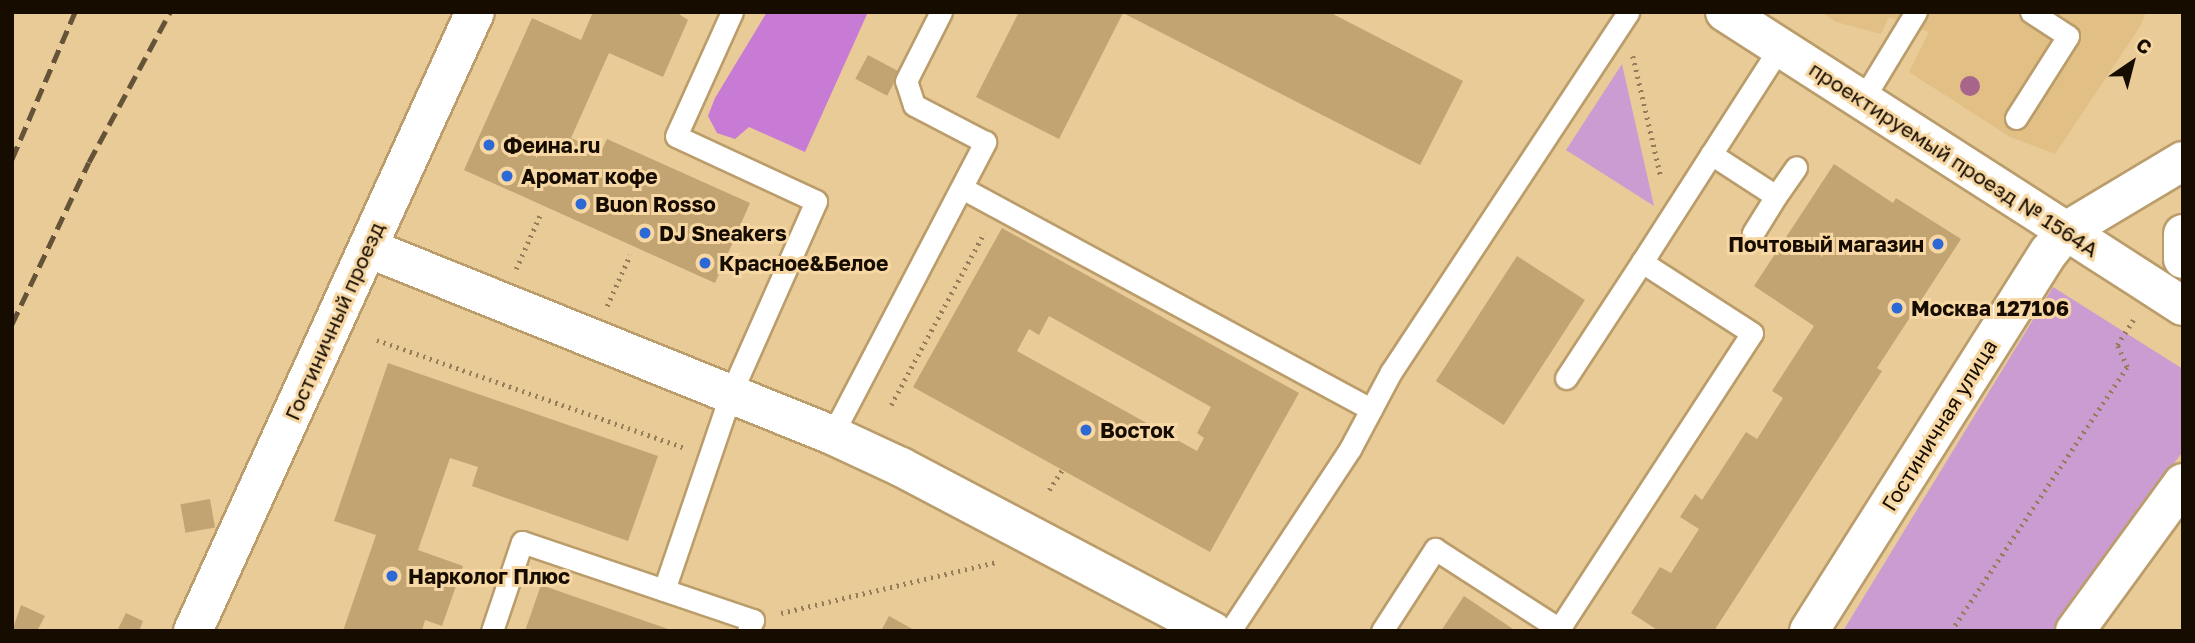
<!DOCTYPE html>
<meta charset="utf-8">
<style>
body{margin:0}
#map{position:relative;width:2195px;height:643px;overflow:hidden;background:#e9cb97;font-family:"Golos Text",sans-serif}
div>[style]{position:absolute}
.built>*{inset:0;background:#e2c085}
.green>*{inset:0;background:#ca9cd2}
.forest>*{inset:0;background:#c77bd4}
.building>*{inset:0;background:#c1a471;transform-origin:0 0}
.path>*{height:4.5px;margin-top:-2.25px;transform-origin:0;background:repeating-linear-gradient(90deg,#947e5a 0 2px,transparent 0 7px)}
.roads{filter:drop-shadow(2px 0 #ba9d6b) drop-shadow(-2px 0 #ba9d6b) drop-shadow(0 2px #ba9d6b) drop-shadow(0 -2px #ba9d6b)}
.lane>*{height:21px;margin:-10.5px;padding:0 10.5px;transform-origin:10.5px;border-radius:10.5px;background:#fff}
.street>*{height:38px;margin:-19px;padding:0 19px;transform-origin:19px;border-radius:19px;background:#fff}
.secondary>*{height:38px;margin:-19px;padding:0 19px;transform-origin:19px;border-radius:19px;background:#fff}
.rail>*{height:5px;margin-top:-2.5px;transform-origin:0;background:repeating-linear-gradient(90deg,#655338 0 14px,transparent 0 21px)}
.trees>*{width:20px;height:20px;margin:-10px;border-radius:50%;background:#a8658b}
.dots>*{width:19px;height:19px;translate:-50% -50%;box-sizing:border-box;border:4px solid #f7d8a4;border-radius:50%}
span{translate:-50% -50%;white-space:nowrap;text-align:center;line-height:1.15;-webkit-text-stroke:6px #f7d8a4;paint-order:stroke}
.poi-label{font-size:21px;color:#160c00;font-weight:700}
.left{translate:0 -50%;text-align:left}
.right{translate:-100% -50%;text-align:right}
.street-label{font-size:21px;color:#160c00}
.frame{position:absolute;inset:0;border:14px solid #160c00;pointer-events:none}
.north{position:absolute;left:2097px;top:28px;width:70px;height:70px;-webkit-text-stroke:5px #f7d8a4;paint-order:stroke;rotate:35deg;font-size:19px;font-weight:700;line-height:28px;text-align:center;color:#160c00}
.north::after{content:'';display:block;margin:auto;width:24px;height:32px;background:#160c00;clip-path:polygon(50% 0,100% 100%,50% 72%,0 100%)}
</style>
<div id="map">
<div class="built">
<div style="clip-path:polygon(1821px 12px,2146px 12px,2141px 25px,2055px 154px,2010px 137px,1909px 72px,1929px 32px,1889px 17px,1881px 34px,1836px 22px)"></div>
</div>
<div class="green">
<div style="clip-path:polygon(1622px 64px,1654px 206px,1566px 150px)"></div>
<div style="clip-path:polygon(2053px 287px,2183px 369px,2183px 451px,2053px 631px,1843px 631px)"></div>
</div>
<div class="forest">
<div style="clip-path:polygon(767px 12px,868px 12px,805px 152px,749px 127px,735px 139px,717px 133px,708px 116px,715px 98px)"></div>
</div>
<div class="building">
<div style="clip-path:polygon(593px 12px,676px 12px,688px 20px,663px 77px,609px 53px,571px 138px,601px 152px,607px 139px,750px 203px,715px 283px,464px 170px,532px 18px,581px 40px)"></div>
<div style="clip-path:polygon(1019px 12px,1329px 12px,1463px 81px,1420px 165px,1123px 13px,1059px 139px,976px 97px)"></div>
<div style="left:868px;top:55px;width:36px;height:27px;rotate:28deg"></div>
<div style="clip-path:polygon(1834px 164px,1893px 203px,1896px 198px,1961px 239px,1877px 368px,1882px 371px,1714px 631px,1659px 631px,1631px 613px,1660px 567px,1671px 573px,1699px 529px,1680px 517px,1695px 494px,1702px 500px,1746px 432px,1757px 439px,1783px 398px,1772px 391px,1814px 326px,1754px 286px)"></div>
<div style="clip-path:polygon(evenodd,1002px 228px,1299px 393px,1210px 552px,913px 387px,1002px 228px,1049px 316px,1211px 407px,1197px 433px,1204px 438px,1197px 451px,1017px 351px,1029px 329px,1039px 335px,1049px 316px)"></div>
<div style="left:1517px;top:256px;width:81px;height:149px;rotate:33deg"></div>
<div style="clip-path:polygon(388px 363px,658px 456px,628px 541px,472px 486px,478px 467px,450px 458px,418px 550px,463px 566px,442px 626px,425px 620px,422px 631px,343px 631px,376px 535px,334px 521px)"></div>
<div style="left:210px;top:499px;width:29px;height:30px;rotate:80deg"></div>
<div style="clip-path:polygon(541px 585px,671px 630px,671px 631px,525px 631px)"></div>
<div style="clip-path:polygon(1464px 596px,1516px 631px,1441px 631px)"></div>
<div style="clip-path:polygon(21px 605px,45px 616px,37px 631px,12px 631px)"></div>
<div style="clip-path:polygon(126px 613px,143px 621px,139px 631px,117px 631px)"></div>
<div style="clip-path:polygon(889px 616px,916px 631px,881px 631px)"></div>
</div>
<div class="path">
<div style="left:1633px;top:56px;width:124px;rotate:77deg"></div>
<div style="left:516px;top:269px;width:59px;rotate:-66deg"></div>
<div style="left:607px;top:306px;width:56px;rotate:-65.7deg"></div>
<div style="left:377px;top:340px;width:324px;rotate:19.3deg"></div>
<div style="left:891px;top:405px;width:196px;rotate:-61.6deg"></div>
<div style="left:1049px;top:490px;width:24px;rotate:-57deg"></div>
<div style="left:781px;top:613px;width:222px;rotate:-13.3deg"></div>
<div style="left:1951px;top:631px;width:317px;rotate:-56.3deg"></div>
<div style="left:2127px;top:367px;width:24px;rotate:-114deg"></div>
<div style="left:2117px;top:345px;width:30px;rotate:-57deg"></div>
</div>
<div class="roads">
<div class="lane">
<div style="left:1863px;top:99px;width:102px;rotate:-58.7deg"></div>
<div style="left:2016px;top:118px;width:97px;rotate:-57.6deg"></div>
<div style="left:2068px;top:36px;width:44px;rotate:-147deg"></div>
<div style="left:1711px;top:154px;width:77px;rotate:32.9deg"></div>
<div style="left:1776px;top:196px;width:44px;rotate:121.9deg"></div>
<div style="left:962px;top:188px;width:465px;rotate:28.4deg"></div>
<div style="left:1776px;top:196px;width:35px;rotate:-55deg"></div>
<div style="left:1566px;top:378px;width:139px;rotate:-56.8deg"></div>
<div style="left:832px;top:435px;width:331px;rotate:-62.4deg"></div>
<div style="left:985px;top:142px;width:80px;rotate:-152.5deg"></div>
<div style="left:914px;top:105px;width:25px;rotate:-108deg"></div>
<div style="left:906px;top:81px;width:77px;rotate:-63.1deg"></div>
<div style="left:664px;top:590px;width:208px;rotate:-71.2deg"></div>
<div style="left:731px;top:393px;width:210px;rotate:-66.1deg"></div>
<div style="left:816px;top:201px;width:154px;rotate:-155.1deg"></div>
<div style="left:676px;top:136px;width:136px;rotate:-65.7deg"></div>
<div style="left:492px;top:631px;width:94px;rotate:-71.4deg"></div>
<div style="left:522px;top:542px;width:244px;rotate:18.7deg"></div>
<div style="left:753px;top:620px;width:12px;rotate:114deg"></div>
<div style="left:1230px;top:631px;width:218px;rotate:-56.6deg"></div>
<div style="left:1350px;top:449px;width:87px;rotate:-62deg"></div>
<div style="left:1391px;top:372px;width:431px;rotate:-56.6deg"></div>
<div style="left:1382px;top:631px;width:98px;rotate:-57.1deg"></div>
<div style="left:1435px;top:549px;width:148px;rotate:32.8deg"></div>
<div style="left:1559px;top:629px;width:353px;rotate:-56.9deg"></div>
<div style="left:1752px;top:333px;width:131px;rotate:-147.2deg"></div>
<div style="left:1642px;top:262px;width:255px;rotate:-57.3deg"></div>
</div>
<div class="street">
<div style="left:368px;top:248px;width:500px;rotate:21.95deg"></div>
<div style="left:832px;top:435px;width:76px;rotate:24.9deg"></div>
<div style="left:901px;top:467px;width:352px;rotate:27.8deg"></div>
<div style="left:193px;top:631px;width:680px;rotate:-65.51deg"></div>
</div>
<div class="secondary">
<div style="left:1725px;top:12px;width:544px;rotate:32.7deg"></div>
<div style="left:2183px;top:234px;width:25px;rotate:90deg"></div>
<div style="left:1809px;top:631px;width:449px;rotate:-57.7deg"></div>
<div style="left:2049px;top:252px;width:27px;rotate:-51deg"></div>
<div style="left:2066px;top:231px;width:136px;rotate:-30.9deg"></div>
<div style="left:2075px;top:631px;width:183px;rotate:-53.9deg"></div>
</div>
</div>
<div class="rail">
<div style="left:12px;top:159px;width:160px;rotate:-66.8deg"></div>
<div style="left:12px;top:324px;width:179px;rotate:-64.6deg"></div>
<div style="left:89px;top:162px;width:170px;rotate:-61.6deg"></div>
</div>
<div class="trees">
<div style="left:1970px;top:86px"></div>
</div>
<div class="dots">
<div style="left:489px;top:145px;background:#2c68d6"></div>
<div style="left:507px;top:176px;background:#2c68d6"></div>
<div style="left:581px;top:204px;background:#2c68d6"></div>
<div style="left:645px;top:233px;background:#2c68d6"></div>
<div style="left:1938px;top:244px;background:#2c68d6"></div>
<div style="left:705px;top:263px;background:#2c68d6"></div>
<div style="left:1897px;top:308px;background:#2c68d6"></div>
<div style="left:1086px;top:430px;background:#2c68d6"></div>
<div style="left:392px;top:576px;background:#2c68d6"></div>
</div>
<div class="poi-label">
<span class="left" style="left:503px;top:145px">Феина.ru</span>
<span class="left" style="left:521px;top:176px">Аромат кофе</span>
<span class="left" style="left:595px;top:204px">Buon Rosso</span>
<span class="left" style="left:659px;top:233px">DJ Sneakers</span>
<span class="right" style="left:1924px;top:244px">Почтовый магазин</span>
<span class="left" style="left:719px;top:263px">Красное&amp;Белое</span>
<span class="left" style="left:1911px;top:308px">Москва 127106</span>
<span class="left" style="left:1100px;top:430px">Восток</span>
<span class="left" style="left:408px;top:576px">Нарколог Плюс</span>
</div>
<div class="street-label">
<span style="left:1954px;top:159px;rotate:33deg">проектируемый проезд № 1564А</span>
<span style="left:334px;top:321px;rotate:-66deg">Гостиничный проезд</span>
<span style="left:1939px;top:425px;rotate:-58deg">Гостиничная улица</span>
</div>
<div class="frame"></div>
<div class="north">С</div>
</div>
